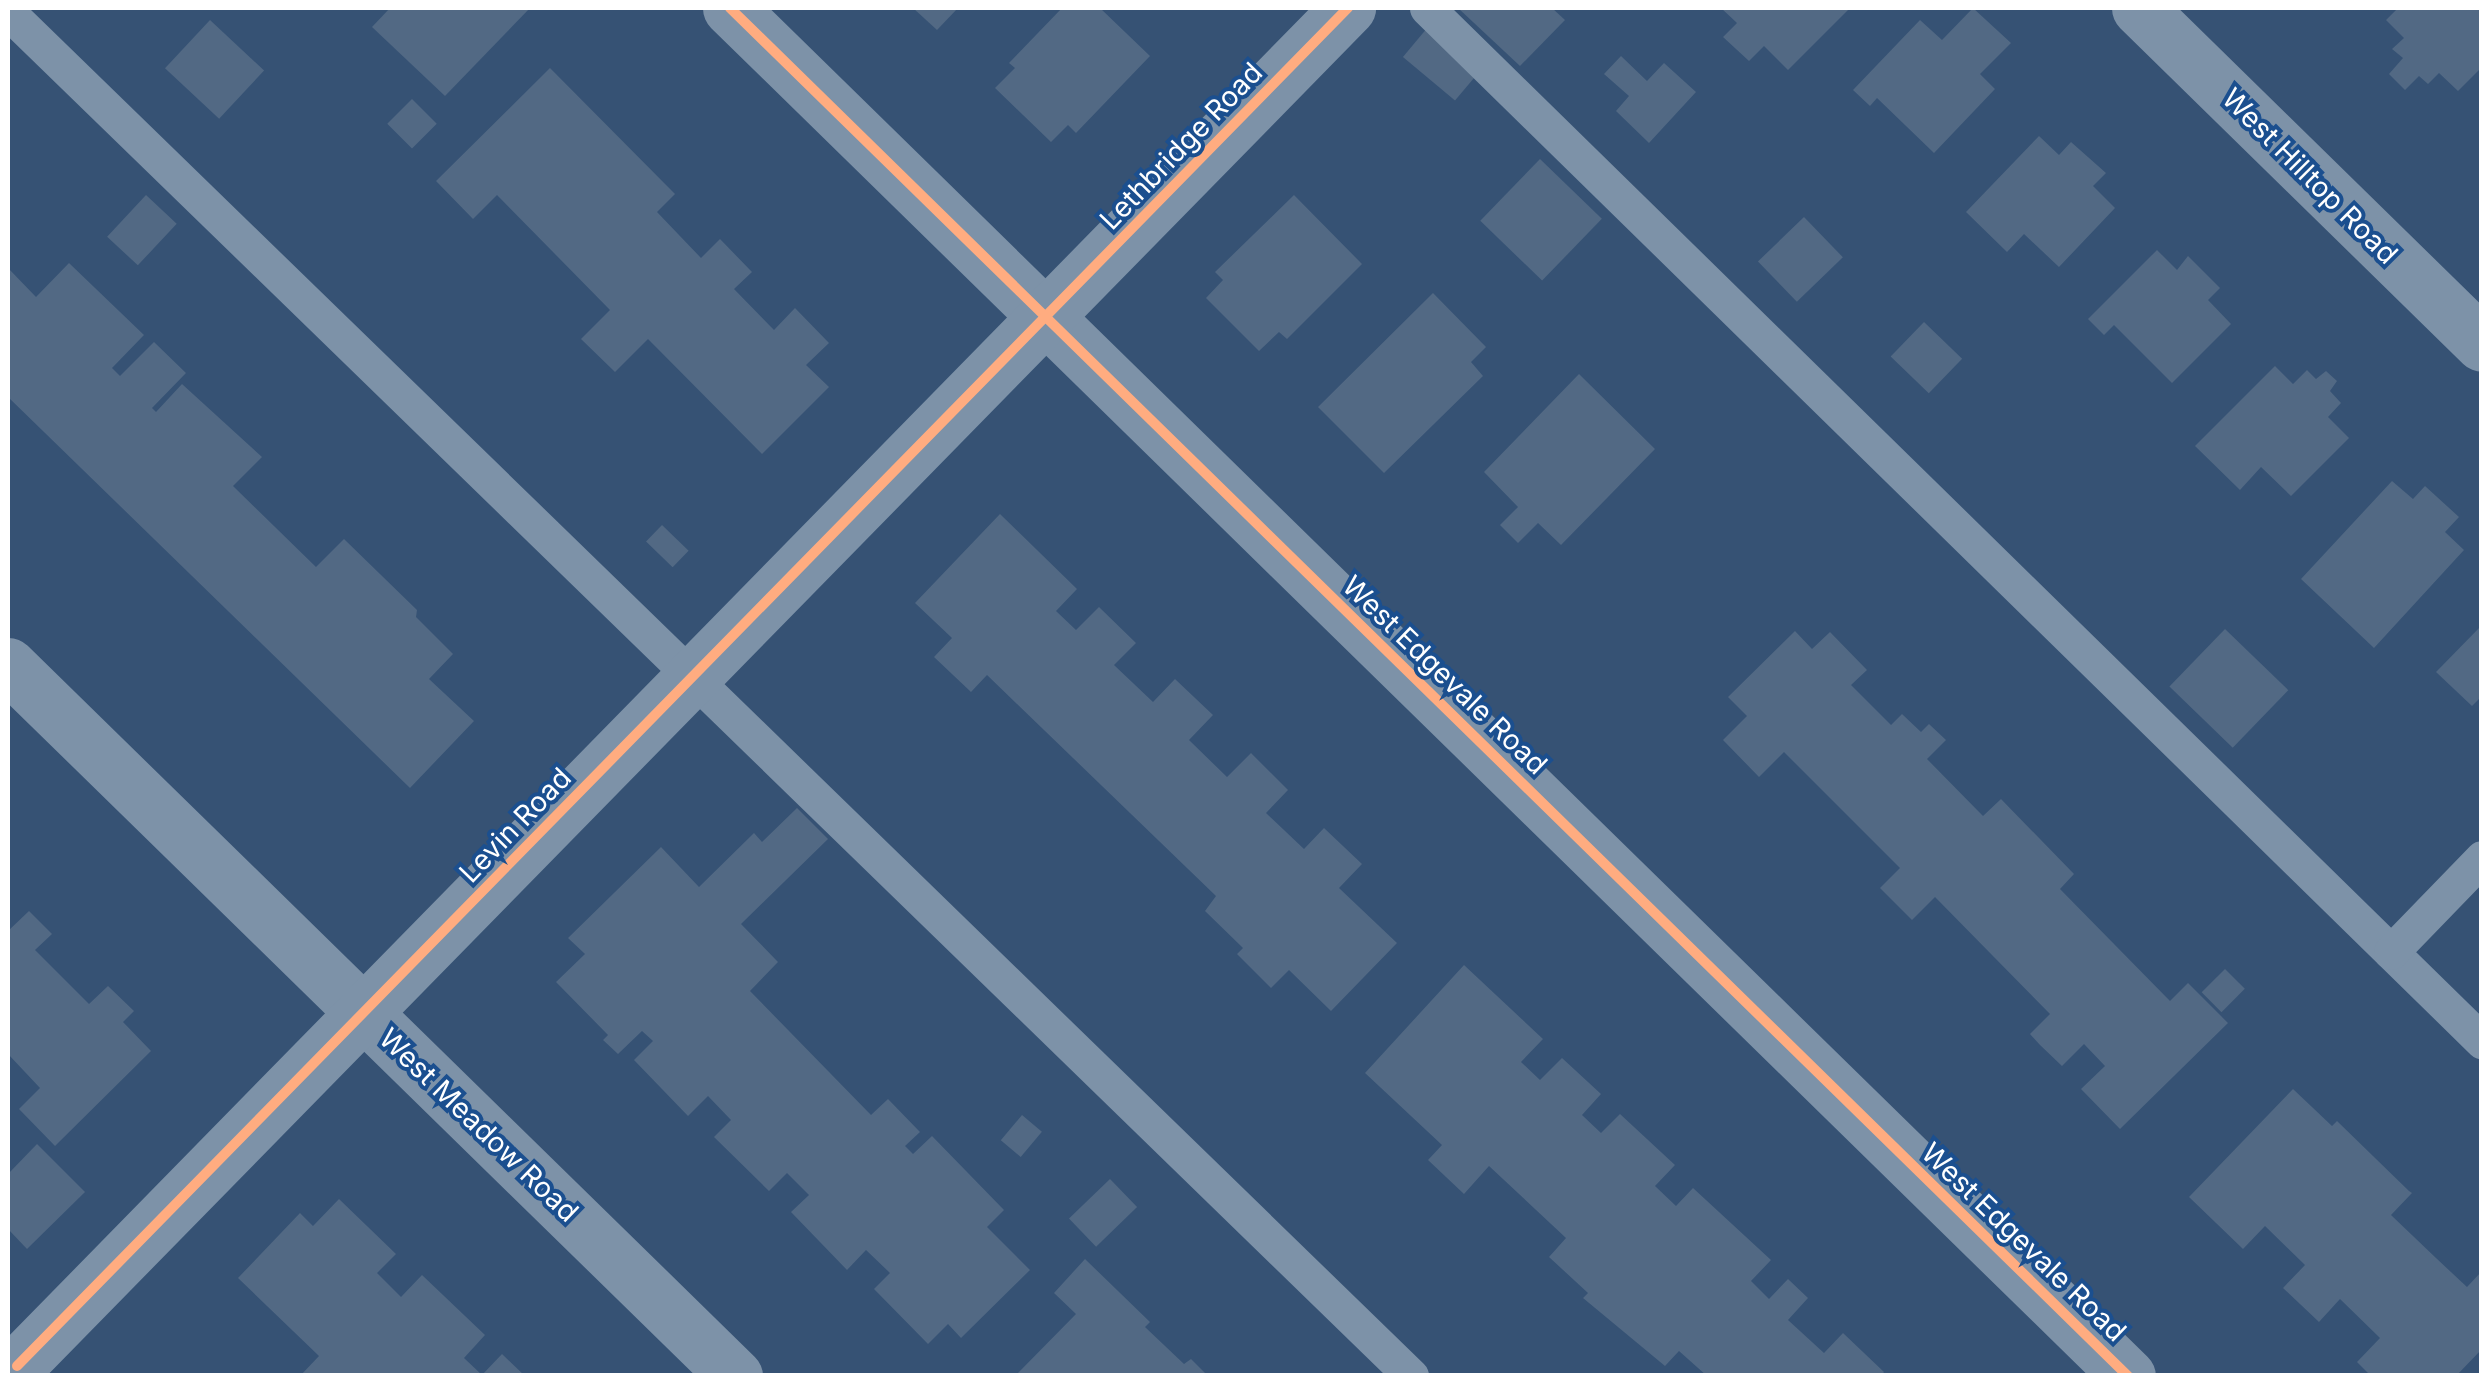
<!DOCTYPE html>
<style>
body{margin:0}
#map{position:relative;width:2489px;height:1383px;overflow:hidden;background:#365274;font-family:Inter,sans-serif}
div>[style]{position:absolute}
.building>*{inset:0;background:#526984;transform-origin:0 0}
.lane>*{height:35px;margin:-17.5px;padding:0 17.5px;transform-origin:17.5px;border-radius:17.5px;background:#7d92a8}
.street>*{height:55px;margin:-27.5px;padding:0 27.5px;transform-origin:27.5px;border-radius:27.5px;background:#7d92a8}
.cycleway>*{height:10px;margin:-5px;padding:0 5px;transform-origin:5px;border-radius:5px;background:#ffac80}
span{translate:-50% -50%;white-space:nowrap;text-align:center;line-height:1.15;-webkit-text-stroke:8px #1b4f8f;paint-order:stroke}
.street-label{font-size:28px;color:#fff}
.frame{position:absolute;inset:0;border:10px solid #fff;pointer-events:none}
</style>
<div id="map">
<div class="building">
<div style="clip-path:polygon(390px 8px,530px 8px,445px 96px,372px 27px)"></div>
<div style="clip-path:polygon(913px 8px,958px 8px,937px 30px)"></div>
<div style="clip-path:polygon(1062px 8px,1100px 8px,1150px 56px,1076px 133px,1068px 125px,1051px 142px,995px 88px,1015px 68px,1009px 63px)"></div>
<div style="clip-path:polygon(1458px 8px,1552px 8px,1565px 20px,1520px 66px)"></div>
<div style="clip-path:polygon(1721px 8px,1850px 8px,1788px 70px,1764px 46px,1749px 61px,1723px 37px,1737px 23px)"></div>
<div style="clip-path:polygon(1973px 8px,2011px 43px,1980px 74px,1995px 89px,1934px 153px,1877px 98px,1870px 106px,1853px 90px,1920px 20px,1942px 40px)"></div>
<div style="clip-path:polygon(2398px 8px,2482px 8px,2482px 67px,2458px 91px,2439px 73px,2428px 84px,2419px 76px,2405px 90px,2389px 74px,2403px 58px,2392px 49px,2404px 38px,2386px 20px)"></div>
<div style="left:210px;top:20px;width:74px;height:66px;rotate:43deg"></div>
<div style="left:1428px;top:27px;width:68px;height:39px;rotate:40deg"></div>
<div style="clip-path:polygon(1621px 56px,1647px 81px,1664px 63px,1696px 92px,1649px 143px,1616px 111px,1629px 96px,1604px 74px)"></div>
<div style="clip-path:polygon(550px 68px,675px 194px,657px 212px,701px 258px,720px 239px,752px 272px,734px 289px,774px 330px,795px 308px,829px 343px,806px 365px,829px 387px,762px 454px,648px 339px,615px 372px,581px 339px,610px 310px,497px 195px,473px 219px,436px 181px)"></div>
<div style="left:412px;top:99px;width:35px;height:35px;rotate:45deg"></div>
<div style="clip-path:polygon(2039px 136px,2059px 155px,2071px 142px,2106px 173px,2093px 186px,2115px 208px,2059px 267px,2024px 234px,2007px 252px,1966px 212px)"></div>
<div style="left:1540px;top:159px;width:86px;height:86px;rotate:44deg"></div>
<div style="left:146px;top:195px;width:42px;height:57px;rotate:43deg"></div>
<div style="clip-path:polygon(1294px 195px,1362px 264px,1287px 339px,1279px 332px,1259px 351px,1206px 298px,1223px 280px,1215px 272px)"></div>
<div style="left:1804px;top:217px;width:56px;height:64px;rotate:46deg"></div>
<div style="clip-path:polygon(2157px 250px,2177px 270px,2188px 256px,2220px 288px,2208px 300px,2231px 324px,2172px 383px,2114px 325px,2104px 335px,2088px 319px)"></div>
<div style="clip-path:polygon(69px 263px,144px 335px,112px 368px,120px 376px,154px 342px,186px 373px,152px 408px,156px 412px,182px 384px,262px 457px,233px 486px,316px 567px,344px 539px,417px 610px,416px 617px,453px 654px,429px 679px,474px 721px,410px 788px,8px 397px,8px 268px,36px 297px)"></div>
<div style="clip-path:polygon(1433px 293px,1486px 347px,1471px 362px,1483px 376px,1384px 473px,1318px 407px)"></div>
<div style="left:1924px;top:322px;width:53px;height:48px;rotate:44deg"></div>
<div style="clip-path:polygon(2275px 366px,2293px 384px,2307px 370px,2316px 379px,2326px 371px,2337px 381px,2330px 391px,2341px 403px,2328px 417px,2349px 438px,2291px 496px,2261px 467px,2240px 490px,2195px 446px)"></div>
<div style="clip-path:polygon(1579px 374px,1655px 449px,1561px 545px,1538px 523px,1518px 543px,1500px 525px,1518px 507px,1484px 472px)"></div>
<div style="clip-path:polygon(2392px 481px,2413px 499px,2425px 486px,2459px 517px,2445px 532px,2464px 550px,2374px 648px,2301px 579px)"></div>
<div style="clip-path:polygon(1000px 514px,1077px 589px,1056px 611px,1076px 630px,1099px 607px,1136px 643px,1114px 665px,1153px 702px,1175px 679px,1213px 715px,1189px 740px,1227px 777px,1251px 753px,1288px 790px,1266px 813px,1304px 849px,1324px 828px,1362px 864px,1339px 888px,1397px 943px,1331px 1011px,1289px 970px,1271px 988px,1237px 954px,1243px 948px,1205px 911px,1216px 896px,987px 675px,971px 692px,934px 657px,952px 638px,915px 603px)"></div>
<div style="left:662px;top:525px;width:37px;height:23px;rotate:44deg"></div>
<div style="clip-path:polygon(2482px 625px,2482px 696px,2472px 706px,2436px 672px)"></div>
<div style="left:2225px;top:629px;width:88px;height:80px;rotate:44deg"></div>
<div style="clip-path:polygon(1795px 631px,1812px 649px,1830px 632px,1867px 670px,1851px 685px,1891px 725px,1902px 714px,1921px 732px,1929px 724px,1946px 740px,1927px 759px,1983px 816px,2001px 799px,2074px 874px,2060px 889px,2170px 1001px,2188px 983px,2228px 1023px,2120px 1129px,2081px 1089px,2105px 1066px,2084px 1044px,2062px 1066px,2040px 1045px,2030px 1034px,2050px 1014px,1935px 897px,1912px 920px,1880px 888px,1900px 868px,1784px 752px,1759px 777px,1723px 740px,1747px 716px,1728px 697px)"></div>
<div style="clip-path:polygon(797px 808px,828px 839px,741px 924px,778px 962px,750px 991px,871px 1115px,888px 1099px,920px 1132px,905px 1146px,913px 1154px,932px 1136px,1004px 1210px,987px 1227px,1030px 1270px,961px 1338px,948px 1324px,928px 1344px,874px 1289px,890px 1273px,866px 1250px,847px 1270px,791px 1212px,809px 1195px,787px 1173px,769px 1191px,714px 1137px,731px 1120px,708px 1096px,688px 1116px,634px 1060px,653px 1041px,642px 1031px,618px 1054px,603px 1040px,608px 1035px,556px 982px,585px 954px,568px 938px,661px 847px,699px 887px,754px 833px,762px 842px)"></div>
<div style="clip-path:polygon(29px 911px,52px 934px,35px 950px,89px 1004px,108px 986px,134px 1011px,123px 1022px,151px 1051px,55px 1146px,19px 1109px,40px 1088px,8px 1054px,8px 931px)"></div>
<div style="clip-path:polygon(1464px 965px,1543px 1039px,1521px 1062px,1540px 1080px,1562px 1058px,1601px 1094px,1582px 1115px,1601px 1133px,1620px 1114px,1675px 1165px,1655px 1186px,1676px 1206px,1693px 1188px,1771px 1260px,1751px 1281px,1769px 1299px,1788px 1279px,1808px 1298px,1788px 1320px,1824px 1353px,1843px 1333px,1884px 1372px,1881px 1376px,1707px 1376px,1679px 1351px,1665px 1366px,1583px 1298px,1588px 1293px,1549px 1257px,1566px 1238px,1489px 1166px,1464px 1194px,1428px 1160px,1442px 1145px,1365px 1073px)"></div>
<div style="left:2225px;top:969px;width:28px;height:33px;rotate:45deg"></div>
<div style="clip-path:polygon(2293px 1089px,2332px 1126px,2337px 1121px,2409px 1191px,2412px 1193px,2391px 1215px,2436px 1258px,2467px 1287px,2482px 1271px,2482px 1349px,2456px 1376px,2371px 1376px,2357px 1362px,2380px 1338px,2340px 1299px,2319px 1322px,2283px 1288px,2305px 1265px,2265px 1226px,2243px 1249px,2189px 1197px)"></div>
<div style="left:1022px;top:1115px;width:26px;height:33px;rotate:40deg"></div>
<div style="clip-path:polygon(37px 1144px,85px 1192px,27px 1249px,8px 1229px,8px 1174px)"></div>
<div style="left:1110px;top:1179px;width:39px;height:57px;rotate:46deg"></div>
<div style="clip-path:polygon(339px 1199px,396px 1254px,377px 1273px,401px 1297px,422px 1275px,485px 1335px,464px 1358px,482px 1375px,502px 1354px,525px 1376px,300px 1376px,319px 1356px,238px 1278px,300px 1213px,313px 1226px)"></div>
<div style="clip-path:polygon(1085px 1259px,1150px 1322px,1145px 1327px,1184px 1364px,1191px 1359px,1208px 1376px,1015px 1376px,1076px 1314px,1054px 1293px)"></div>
</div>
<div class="lane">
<div style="left:1427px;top:8px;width:1477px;rotate:44.4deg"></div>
<div style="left:8px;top:12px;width:1957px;rotate:44.19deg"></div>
<div style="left:2391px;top:952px;width:131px;rotate:-45.9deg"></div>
</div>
<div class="street">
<div style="left:730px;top:8px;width:1956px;rotate:44.38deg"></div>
<div style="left:2139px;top:8px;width:480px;rotate:44.4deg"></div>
<div style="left:8px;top:665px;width:1017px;rotate:44.36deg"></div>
<div style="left:17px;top:1366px;width:1902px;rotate:-45.58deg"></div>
</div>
<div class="cycleway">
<div style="left:730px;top:8px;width:1956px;rotate:44.38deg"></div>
<div style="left:17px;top:1366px;width:1902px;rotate:-45.58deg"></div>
</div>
<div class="street-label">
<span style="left:1181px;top:146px;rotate:-46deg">Lethbridge Road</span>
<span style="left:2310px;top:176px;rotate:45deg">West Hilltop Road</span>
<span style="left:1445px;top:675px;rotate:44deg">West Edgevale Road</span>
<span style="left:515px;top:825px;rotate:-46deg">Levin Road</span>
<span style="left:479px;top:1125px;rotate:44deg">West Meadow Road</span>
<span style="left:2024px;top:1242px;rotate:44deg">West Edgevale Road</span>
</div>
<div class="frame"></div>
</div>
